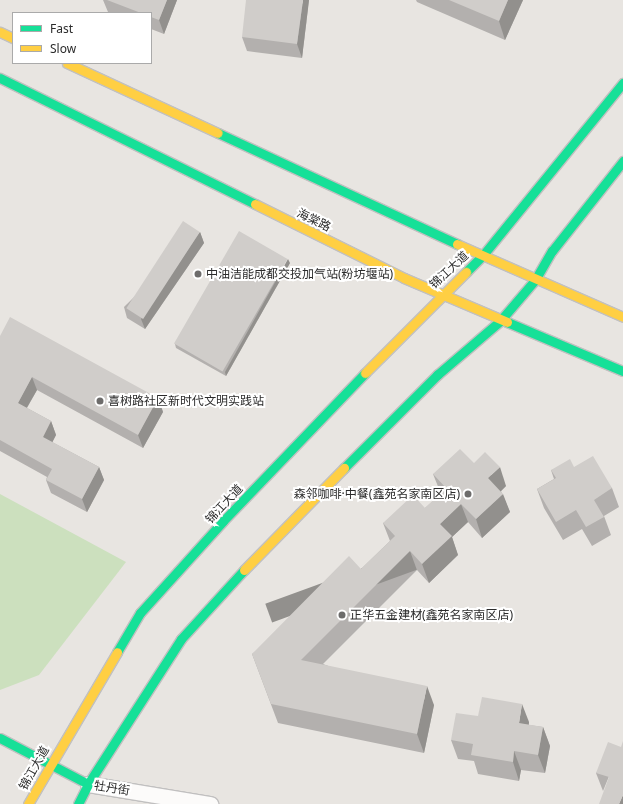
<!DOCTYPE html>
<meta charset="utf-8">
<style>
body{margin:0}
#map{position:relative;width:623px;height:804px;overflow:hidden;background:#e8e5e1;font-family:"Noto Sans","Noto Sans SC",sans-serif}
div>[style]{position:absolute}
.green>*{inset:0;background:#cce0be}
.roads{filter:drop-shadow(1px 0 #c1c0c0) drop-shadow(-1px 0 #c1c0c0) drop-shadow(0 1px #c1c0c0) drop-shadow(0 -1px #c1c0c0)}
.street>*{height:15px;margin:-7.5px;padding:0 7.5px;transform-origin:7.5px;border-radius:7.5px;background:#fcfbfa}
.fast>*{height:9px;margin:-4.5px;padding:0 4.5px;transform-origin:4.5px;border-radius:4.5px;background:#16e098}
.slow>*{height:9px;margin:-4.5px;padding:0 4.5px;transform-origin:4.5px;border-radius:4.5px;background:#ffcf43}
.wall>*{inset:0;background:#b3b0ae}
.shaded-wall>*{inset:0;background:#92908d;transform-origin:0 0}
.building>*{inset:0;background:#d0cdca;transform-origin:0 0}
.dots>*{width:11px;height:11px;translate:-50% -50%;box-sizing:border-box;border:2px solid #fff;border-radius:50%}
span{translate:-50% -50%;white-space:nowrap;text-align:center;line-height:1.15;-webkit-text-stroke:4px #fff;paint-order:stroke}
.street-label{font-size:12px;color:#2b2b2b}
.poi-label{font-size:12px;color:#2b2b2b}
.left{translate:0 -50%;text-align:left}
.right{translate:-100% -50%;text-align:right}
.legend{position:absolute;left:12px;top:12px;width:140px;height:52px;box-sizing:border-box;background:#fff;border:1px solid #aaa;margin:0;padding:5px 7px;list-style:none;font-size:12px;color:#2b2b2b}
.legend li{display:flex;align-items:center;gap:8px;height:20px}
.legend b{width:20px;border:1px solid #aaa}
</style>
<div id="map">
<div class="green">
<div style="clip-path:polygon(0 494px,126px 562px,39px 675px,0 690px)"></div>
</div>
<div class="roads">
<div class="street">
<div style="left:88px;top:784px;width:124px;rotate:9.3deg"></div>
</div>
<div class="fast">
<div style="left:0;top:78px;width:284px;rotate:26.3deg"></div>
<div style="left:218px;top:133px;width:264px;rotate:24.9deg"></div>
<div style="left:466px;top:272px;width:24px;rotate:-45deg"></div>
<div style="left:483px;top:255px;width:222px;rotate:-50.9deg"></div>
<div style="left:507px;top:322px;width:126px;rotate:22.9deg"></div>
<div style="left:344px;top:468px;width:132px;rotate:-45deg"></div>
<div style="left:437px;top:375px;width:83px;rotate:-40.6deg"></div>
<div style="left:500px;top:321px;width:54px;rotate:-49.5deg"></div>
<div style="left:535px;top:280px;width:34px;rotate:-60deg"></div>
<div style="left:552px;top:251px;width:115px;rotate:-51.7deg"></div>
<div style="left:117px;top:652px;width:45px;rotate:-59.5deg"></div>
<div style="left:140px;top:613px;width:124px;rotate:-47.9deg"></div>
<div style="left:223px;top:521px;width:205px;rotate:-46.2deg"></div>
<div style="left:0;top:738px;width:99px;rotate:27.6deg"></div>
<div style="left:78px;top:804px;width:22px;rotate:-63deg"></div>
<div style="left:88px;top:784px;width:172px;rotate:-57.3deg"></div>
<div style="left:181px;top:639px;width:93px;rotate:-47.6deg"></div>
</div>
<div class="slow">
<div style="left:0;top:32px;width:14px;rotate:25deg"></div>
<div style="left:67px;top:63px;width:166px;rotate:24.9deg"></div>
<div style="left:255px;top:204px;width:166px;rotate:26.4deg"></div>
<div style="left:404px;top:278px;width:112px;rotate:23.1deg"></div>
<div style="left:457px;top:244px;width:181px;rotate:23.7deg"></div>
<div style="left:365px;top:373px;width:143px;rotate:-45deg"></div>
<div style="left:244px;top:570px;width:143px;rotate:-45.6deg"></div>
<div style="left:28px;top:804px;width:176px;rotate:-59.6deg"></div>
</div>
</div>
<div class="wall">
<div style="clip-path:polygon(103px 0,177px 0,164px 34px,151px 29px,151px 13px,110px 13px,108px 12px)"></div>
<div style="clip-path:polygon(309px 0,302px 58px,247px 51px,242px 37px)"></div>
<div style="clip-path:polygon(416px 0,523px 0,505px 40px,417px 2px)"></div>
<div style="clip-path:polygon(200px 232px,204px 243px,145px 329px,127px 318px,124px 307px)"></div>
<div style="clip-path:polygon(290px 263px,226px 376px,176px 348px,175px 344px)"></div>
<div style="clip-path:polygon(0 336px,158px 398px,163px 412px,143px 448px,37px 390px,27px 408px,51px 421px,56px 435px,52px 442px,99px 467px,104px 480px,87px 512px,51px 493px,46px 480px,47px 477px,0 451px)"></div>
<div style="clip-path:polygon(474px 463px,506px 486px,501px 491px,510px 512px,482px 538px,468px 522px,452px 537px,458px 555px,429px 583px,417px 570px,323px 664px,434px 705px,424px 753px,278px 723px,252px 654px,361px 569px,390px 541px,383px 523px,425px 508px,441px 494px,433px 474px)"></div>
<div style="clip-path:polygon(574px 467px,612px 488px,619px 507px,604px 516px,611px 535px,592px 546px,582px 529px,563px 540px,544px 508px,537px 489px,554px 479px,551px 470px)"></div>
<div style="clip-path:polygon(529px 722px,529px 725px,543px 727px,550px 746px,545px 773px,521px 770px,519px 781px,478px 774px,474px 761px,458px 759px,451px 740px)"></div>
<div style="clip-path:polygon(621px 747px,603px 791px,596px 773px)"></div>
</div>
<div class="shaded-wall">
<div style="clip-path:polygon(167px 0,177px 0,164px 34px,159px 20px)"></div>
<div style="clip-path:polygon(303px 0,309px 0,302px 58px,297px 44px)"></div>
<div style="clip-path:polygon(508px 0,523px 0,505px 40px,499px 21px)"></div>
<div style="clip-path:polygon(200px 232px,204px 243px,145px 329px,141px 319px)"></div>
<div style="clip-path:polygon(288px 259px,290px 263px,226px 376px,225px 372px)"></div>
<div style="clip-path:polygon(32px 377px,37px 390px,22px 416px,18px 403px)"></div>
<div style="clip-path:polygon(158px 398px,163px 412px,143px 448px,138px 435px)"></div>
<div style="clip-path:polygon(51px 421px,56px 435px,48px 451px,43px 437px)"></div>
<div style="clip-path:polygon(99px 467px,104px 480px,87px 512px,82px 499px)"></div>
<div style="clip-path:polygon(500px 467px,506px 486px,495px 497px,488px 478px)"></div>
<div style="clip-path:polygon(503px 494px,510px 512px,482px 538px,476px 519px)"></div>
<div style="clip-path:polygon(461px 504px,468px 522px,452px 537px,458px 555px,429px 583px,422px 564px,440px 524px)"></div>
<div style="left:410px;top:551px;width:20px;height:154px;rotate:70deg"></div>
<div style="clip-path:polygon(427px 686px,434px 705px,424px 753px,417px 734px)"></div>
<div style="clip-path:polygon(522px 704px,529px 722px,526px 742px,519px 723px)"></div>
<div style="clip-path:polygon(543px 727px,550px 746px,545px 773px,538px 755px)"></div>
<div style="clip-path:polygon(514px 751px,521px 770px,519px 781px,513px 762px)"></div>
<div style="clip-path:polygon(623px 795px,623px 804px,619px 804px)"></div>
</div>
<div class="building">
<div style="clip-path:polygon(107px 0,167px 0,159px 20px,151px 17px,151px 13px,141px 13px)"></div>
<div style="clip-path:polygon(246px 0,303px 0,297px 44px,242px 37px)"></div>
<div style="clip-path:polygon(449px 0,508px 0,499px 21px)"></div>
<div style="left:183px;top:221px;width:20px;height:104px;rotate:33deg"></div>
<div style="left:239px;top:231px;width:56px;height:130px;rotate:30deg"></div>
<div style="clip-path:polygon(10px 317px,158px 398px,138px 435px,32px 377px,18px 403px,51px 421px,43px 437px,99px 467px,82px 499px,46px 480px,52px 469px,0 440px,0 336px)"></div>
<div style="clip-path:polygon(460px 449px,474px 463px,485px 452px,500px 467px,488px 478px,503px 494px,476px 519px,461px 504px,440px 524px,452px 536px,422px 564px,410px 551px,301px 660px,427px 686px,417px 734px,271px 704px,252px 654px,349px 556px,361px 569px,395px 536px,383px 523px,413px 495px,425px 508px,446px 488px,433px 474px)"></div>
<div style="clip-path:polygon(593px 456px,612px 488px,594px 500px,604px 517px,586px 527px,576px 510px,556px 522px,537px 489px,556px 478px,551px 470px,570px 459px,574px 467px)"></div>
<div style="clip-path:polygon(482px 697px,522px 704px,519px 723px,543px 727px,538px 755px,514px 751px,513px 762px,471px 755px,473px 744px,451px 740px,456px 713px,478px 716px)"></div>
<div style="clip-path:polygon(623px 741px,623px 795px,619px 804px,599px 804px,609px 777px,596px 773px,608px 742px,621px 747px)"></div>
</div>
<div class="dots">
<div style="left:198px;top:274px;background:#6d6c6b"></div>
<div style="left:100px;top:401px;background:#6d6c6b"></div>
<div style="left:468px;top:494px;background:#6d6c6b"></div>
<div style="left:342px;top:615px;background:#6d6c6b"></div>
</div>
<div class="street-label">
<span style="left:314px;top:220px;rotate:26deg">海棠路</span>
<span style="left:449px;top:270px;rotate:-43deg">锦江大道</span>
<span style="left:224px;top:504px;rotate:-47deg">锦江大道</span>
<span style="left:34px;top:768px;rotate:-61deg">锦江大道</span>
<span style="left:112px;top:788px;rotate:9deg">牡丹街</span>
</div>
<div class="poi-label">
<span class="left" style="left:206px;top:274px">中油洁能成都交投加气站(粉坊堰站)</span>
<span class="left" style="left:108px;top:401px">喜树路社区新时代文明实践站</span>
<span class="right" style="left:460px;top:494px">森邻咖啡·中餐(鑫苑名家南区店)</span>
<span class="left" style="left:350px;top:615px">正华五金建材(鑫苑名家南区店)</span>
</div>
<ul class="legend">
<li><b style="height:5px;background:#16e098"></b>Fast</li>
<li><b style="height:5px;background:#ffcf43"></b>Slow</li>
</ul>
</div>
